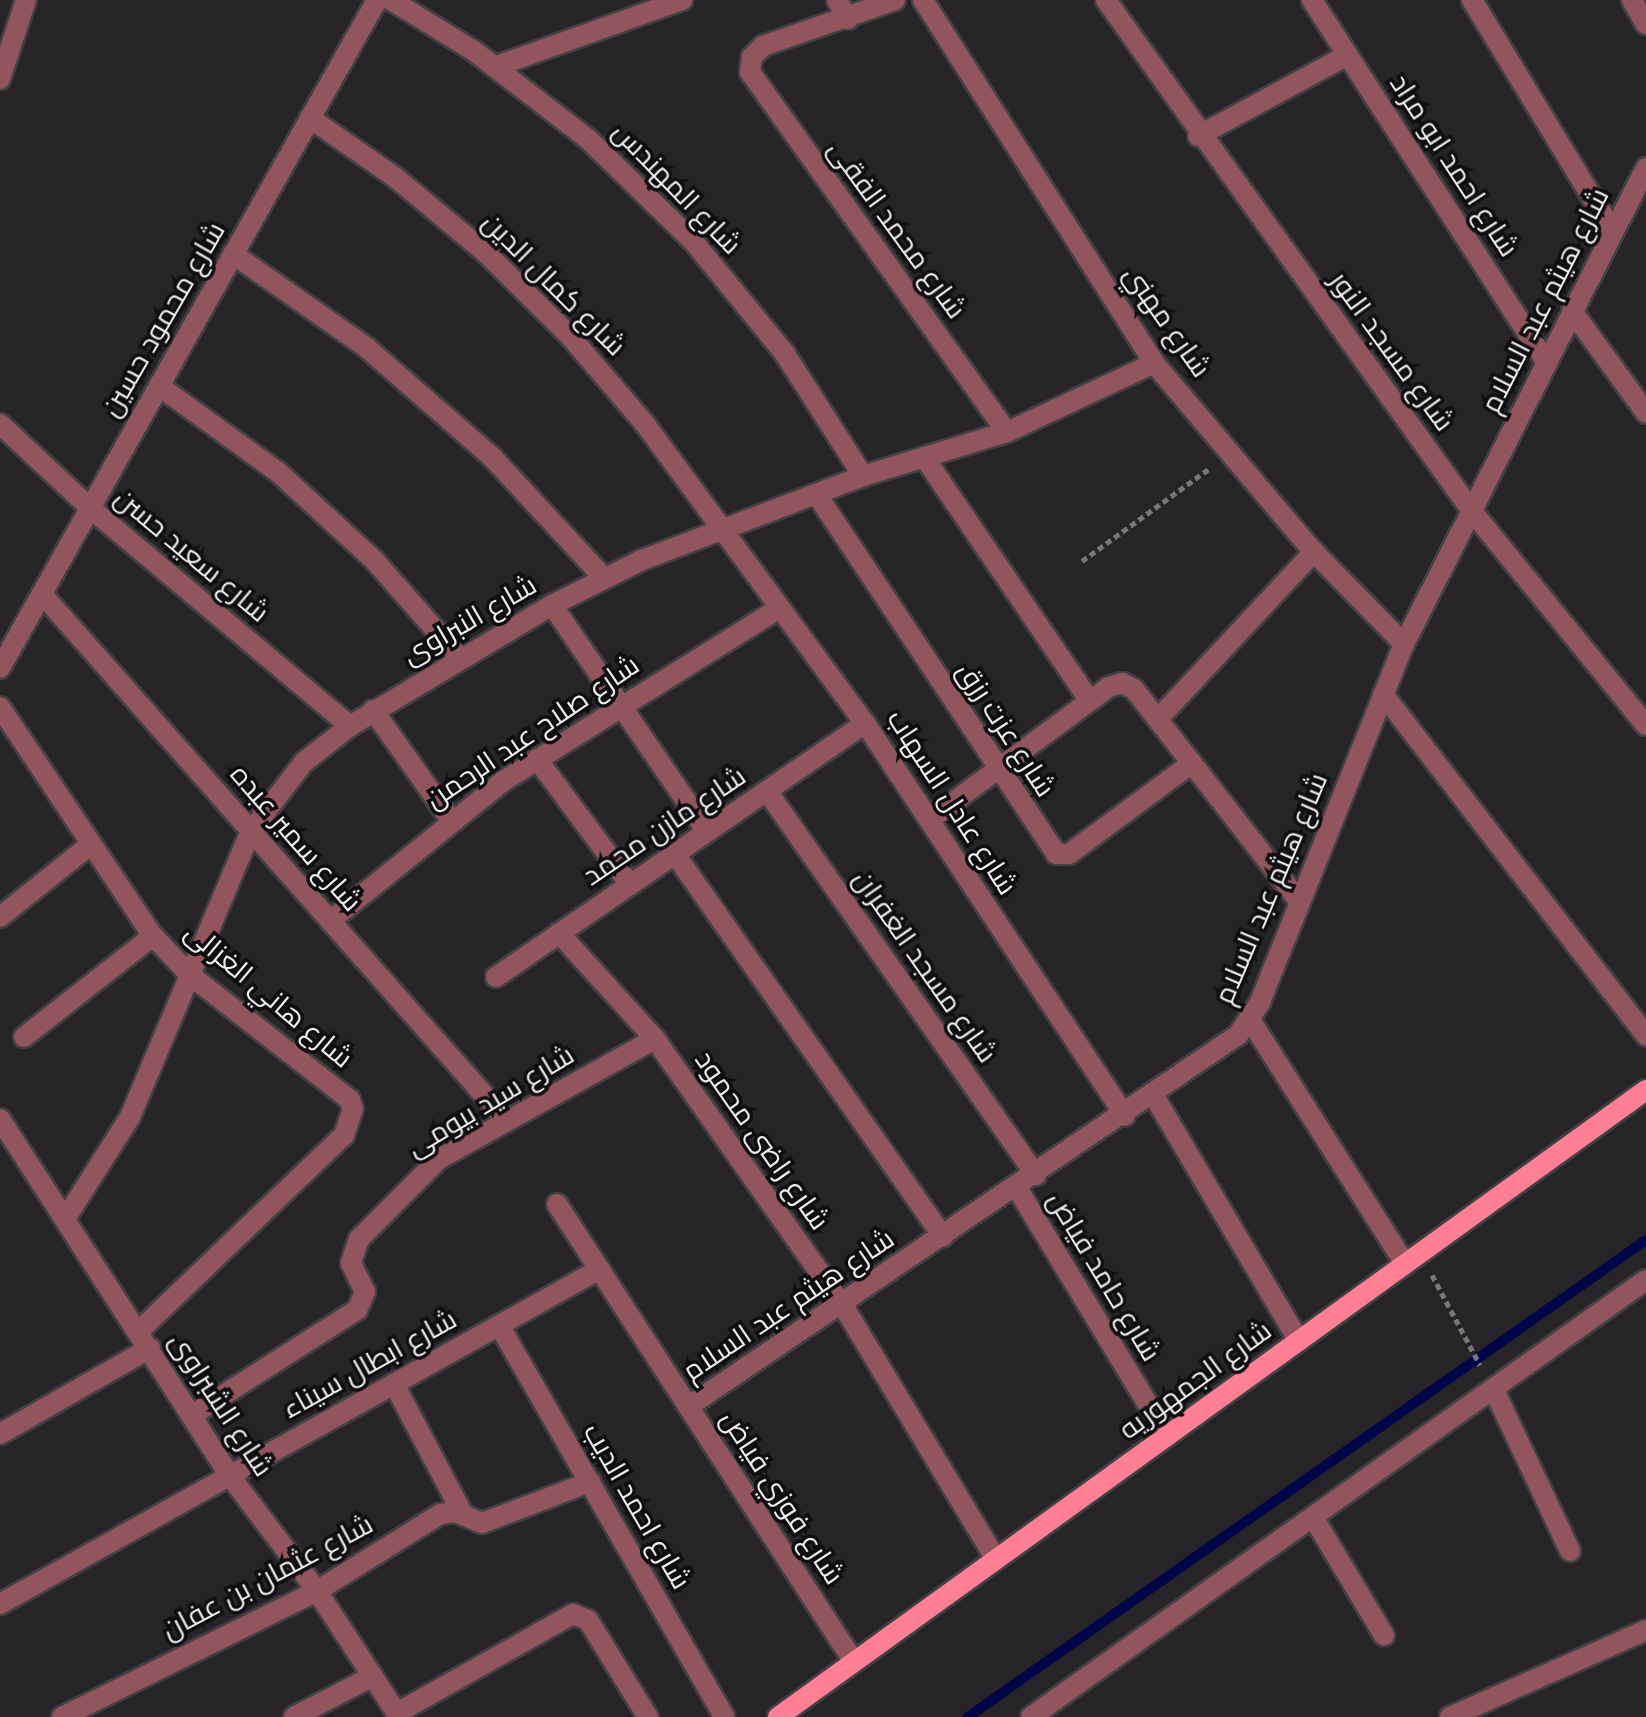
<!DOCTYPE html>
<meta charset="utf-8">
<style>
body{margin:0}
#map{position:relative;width:1646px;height:1717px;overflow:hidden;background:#272428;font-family:Spectral,Cairo,serif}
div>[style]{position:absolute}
.stream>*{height:10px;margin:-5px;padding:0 5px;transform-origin:5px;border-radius:5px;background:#000448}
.path>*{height:5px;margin-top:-2.5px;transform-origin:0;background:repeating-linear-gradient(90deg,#787679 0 6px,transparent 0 10px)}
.roads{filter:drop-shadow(2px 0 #434044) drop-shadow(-2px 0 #434044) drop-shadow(0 2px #434044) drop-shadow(0 -2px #434044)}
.minor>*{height:20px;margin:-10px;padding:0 10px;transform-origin:10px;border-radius:10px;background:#92555d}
.major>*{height:20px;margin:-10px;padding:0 10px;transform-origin:10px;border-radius:10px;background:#ff8094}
span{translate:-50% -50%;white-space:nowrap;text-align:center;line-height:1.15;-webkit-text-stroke:7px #0f0e10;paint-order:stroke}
.street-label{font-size:28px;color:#efedef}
</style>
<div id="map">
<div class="stream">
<div style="left:968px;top:1717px;width:829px;rotate:-35.13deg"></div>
</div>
<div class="path">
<div style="left:1082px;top:561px;width:158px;rotate:-36deg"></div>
<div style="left:1432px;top:1275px;width:102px;rotate:61.9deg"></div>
</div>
<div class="roads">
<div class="minor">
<div style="left:391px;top:0;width:97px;rotate:31.6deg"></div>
<div style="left:474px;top:51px;width:145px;rotate:37.7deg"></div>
<div style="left:589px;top:140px;width:145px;rotate:44.2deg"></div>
<div style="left:693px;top:241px;width:146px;rotate:50.8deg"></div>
<div style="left:785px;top:354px;width:145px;rotate:57.4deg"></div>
<div style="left:837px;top:0;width:22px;rotate:60deg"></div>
<div style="left:895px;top:0;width:140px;rotate:160.8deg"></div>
<div style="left:763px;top:46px;width:16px;rotate:135deg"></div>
<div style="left:752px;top:57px;width:15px;rotate:98deg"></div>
<div style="left:750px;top:72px;width:442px;rotate:54.5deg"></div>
<div style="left:923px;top:0;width:430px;rotate:57.5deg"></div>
<div style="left:1154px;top:363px;width:248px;rotate:49.8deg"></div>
<div style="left:1314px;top:552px;width:129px;rotate:45.6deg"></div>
<div style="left:1106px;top:0;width:627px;rotate:54.41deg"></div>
<div style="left:1471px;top:510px;width:277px;rotate:50.9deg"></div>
<div style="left:1312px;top:0;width:431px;rotate:57.1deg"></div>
<div style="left:1472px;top:0;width:271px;rotate:58.7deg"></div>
<div style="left:1632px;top:0;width:28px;rotate:60deg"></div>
<div style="left:494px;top:67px;width:200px;rotate:-19.6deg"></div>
<div style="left:0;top:79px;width:83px;rotate:-71.8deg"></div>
<div style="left:310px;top:118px;width:105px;rotate:34.9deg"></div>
<div style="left:396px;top:178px;width:117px;rotate:39.8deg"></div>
<div style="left:486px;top:253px;width:117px;rotate:44.7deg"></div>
<div style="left:569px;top:335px;width:117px;rotate:49.5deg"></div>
<div style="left:645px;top:424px;width:371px;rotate:53.7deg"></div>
<div style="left:865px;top:723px;width:471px;rotate:56.5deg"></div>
<div style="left:1198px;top:136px;width:170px;rotate:-28.4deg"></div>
<div style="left:233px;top:254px;width:164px;rotate:35deg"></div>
<div style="left:367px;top:348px;width:164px;rotate:41.1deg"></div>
<div style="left:491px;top:456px;width:166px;rotate:47.2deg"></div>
<div style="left:1572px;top:311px;width:126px;rotate:54deg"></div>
<div style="left:159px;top:386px;width:148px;rotate:35.9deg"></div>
<div style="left:279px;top:473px;width:129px;rotate:42.5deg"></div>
<div style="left:374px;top:560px;width:130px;rotate:48.7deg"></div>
<div style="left:0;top:424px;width:122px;rotate:43deg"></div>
<div style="left:89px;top:507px;width:341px;rotate:40deg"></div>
<div style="left:924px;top:457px;width:295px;rotate:55.8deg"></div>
<div style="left:817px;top:495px;width:431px;rotate:56.3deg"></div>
<div style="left:1056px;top:854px;width:13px"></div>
<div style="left:1069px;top:854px;width:153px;rotate:-36.5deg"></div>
<div style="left:42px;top:594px;width:701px;rotate:48.58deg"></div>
<div style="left:552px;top:605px;width:274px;rotate:55.6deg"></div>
<div style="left:0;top:668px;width:767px;rotate:-60.56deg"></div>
<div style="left:1383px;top:694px;width:431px;rotate:52.4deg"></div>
<div style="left:0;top:707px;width:275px;rotate:56.3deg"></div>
<div style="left:153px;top:936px;width:54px;rotate:46.5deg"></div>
<div style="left:190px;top:975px;width:203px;rotate:38deg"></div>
<div style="left:350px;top:1100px;width:9px;rotate:72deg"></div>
<div style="left:353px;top:1109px;width:28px;rotate:109deg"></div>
<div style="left:344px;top:1135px;width:284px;rotate:136.3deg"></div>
<div style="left:373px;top:710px;width:135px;rotate:54.7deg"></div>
<div style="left:1158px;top:719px;width:229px;rotate:-47deg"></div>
<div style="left:537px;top:759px;width:156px;rotate:53.4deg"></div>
<div style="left:767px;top:791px;width:469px;rotate:55deg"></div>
<div style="left:929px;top:820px;width:224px;rotate:-36.5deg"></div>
<div style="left:1109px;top:687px;width:14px;rotate:-17deg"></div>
<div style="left:1122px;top:683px;width:13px;rotate:27deg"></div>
<div style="left:1134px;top:689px;width:269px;rotate:52.1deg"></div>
<div style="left:675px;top:854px;width:467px;rotate:55deg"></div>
<div style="left:0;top:917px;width:117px;rotate:-38.7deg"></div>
<div style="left:330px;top:921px;width:221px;rotate:-38.9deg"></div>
<div style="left:502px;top:782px;width:327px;rotate:-32.1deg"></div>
<div style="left:559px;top:933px;width:143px;rotate:47.8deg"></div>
<div style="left:655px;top:1039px;width:324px;rotate:54.8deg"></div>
<div style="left:842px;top:1304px;width:298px;rotate:58.9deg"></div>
<div style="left:496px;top:977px;width:448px;rotate:-34.5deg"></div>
<div style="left:1249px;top:1018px;width:291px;rotate:57.6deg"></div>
<div style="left:24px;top:1037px;width:164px;rotate:-38.1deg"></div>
<div style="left:1154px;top:1096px;width:285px;rotate:59.4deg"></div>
<div style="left:0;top:1119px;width:425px;rotate:57.2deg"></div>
<div style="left:230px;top:1476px;width:144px;rotate:52.9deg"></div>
<div style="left:317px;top:1591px;width:150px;rotate:56.9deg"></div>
<div style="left:1017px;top:1188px;width:290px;rotate:58.8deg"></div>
<div style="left:557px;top:1204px;width:546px;rotate:57.04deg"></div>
<div style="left:67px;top:1216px;width:117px;rotate:-57.5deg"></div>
<div style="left:130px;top:1117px;width:311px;rotate:-67.1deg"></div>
<div style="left:251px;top:831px;width:87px;rotate:-52.5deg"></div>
<div style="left:304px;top:762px;width:58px;rotate:-38deg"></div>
<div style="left:350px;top:726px;width:235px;rotate:-30.9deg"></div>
<div style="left:552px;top:605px;width:101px;rotate:-26.6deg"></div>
<div style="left:642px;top:560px;width:236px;rotate:-20.8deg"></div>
<div style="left:863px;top:476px;width:151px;rotate:-17deg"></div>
<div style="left:1007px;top:432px;width:162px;rotate:-25.1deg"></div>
<div style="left:499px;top:1325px;width:452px;rotate:60.1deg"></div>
<div style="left:394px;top:1384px;width:149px;rotate:62.1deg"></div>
<div style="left:1494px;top:1390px;width:178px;rotate:64.7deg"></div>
<div style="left:689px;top:1406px;width:663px;rotate:-34.05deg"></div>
<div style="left:1238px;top:1035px;width:40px;rotate:-56deg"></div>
<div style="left:1260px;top:1002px;width:386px;rotate:-68.1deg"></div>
<div style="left:1404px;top:644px;width:534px;rotate:-63.05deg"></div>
<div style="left:192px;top:1415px;width:196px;rotate:-32.5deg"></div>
<div style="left:357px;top:1310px;width:20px;rotate:-66deg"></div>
<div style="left:365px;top:1292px;width:32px;rotate:-116deg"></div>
<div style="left:351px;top:1263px;width:25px;rotate:-72deg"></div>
<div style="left:359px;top:1239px;width:113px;rotate:-45deg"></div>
<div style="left:439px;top:1159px;width:247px;rotate:-29.1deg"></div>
<div style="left:0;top:1434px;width:173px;rotate:-29.8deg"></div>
<div style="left:1313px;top:1517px;width:138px;rotate:59deg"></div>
<div style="left:0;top:1604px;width:687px;rotate:-29.18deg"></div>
<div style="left:397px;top:1713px;width:202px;rotate:-29.4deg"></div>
<div style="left:573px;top:1614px;width:16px;rotate:22deg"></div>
<div style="left:588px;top:1620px;width:114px;rotate:58.3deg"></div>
<div style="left:62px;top:1717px;width:284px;rotate:-26.3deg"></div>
<div style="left:317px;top:1591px;width:145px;rotate:-32deg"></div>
<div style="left:440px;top:1514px;width:16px;rotate:-7deg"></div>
<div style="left:456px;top:1512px;width:28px;rotate:23deg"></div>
<div style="left:482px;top:1523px;width:116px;rotate:-20.8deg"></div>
<div style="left:294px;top:1717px;width:89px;rotate:-27.4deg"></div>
<div style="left:1031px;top:1717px;width:754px;rotate:-35.4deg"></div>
<div style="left:1450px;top:1717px;width:214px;rotate:-23.9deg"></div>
</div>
<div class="major">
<div style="left:778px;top:1717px;width:1071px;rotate:-35.84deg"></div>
</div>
</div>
<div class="street-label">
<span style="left:1453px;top:166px;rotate:57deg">شارع احمد ابو مراد</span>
<span style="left:676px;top:189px;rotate:46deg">شارع المهندس</span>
<span style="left:896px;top:230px;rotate:54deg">شارع محمد الفقى</span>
<span style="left:553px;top:285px;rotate:45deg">شارع كمال الدين</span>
<span style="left:1546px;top:301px;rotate:-63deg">شارع هيثم عبد السلام</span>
<span style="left:164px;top:320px;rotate:-60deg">شارع محمود حسين</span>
<span style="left:1166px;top:322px;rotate:55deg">شارع مهني</span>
<span style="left:1391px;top:352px;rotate:54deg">شارع مسجد النور</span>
<span style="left:191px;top:556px;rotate:40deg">شارع سعيد حسن</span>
<span style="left:470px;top:621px;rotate:-30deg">شارع النبراوى</span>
<span style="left:1005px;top:730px;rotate:57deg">شارع عزت رزق</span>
<span style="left:533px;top:733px;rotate:-34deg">شارع صلاح عبد الرحمن</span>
<span style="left:951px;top:803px;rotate:57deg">شارع عادل السهاب</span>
<span style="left:665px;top:827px;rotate:-34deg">شارع مازن محمد</span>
<span style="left:295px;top:839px;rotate:49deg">شارع سمير عبده</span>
<span style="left:1272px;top:889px;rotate:-67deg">شارع هيثم عبد السلام</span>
<span style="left:924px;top:967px;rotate:55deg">شارع مسجد الغفران</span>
<span style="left:268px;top:996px;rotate:40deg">شارع هاني الغزالى</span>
<span style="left:491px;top:1102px;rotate:-31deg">شارع سيد بيومى</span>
<span style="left:761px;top:1141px;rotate:55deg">شارع راضى محمود</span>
<span style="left:1103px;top:1277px;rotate:59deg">شارع حامد فياض</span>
<span style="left:789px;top:1306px;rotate:-34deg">شارع هيثم عبد السلام</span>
<span style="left:370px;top:1365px;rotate:-29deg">شارع ابطال سيناء</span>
<span style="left:1196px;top:1381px;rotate:-36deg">شارع الجمهوريه</span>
<span style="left:220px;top:1405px;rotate:57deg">شارع الشبراوى</span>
<span style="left:781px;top:1498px;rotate:57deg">شارع فوزي فياض</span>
<span style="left:636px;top:1507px;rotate:60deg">شارع احمد الديب</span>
<span style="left:268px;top:1578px;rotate:-28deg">شارع عثمان بن عفان</span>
</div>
</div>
